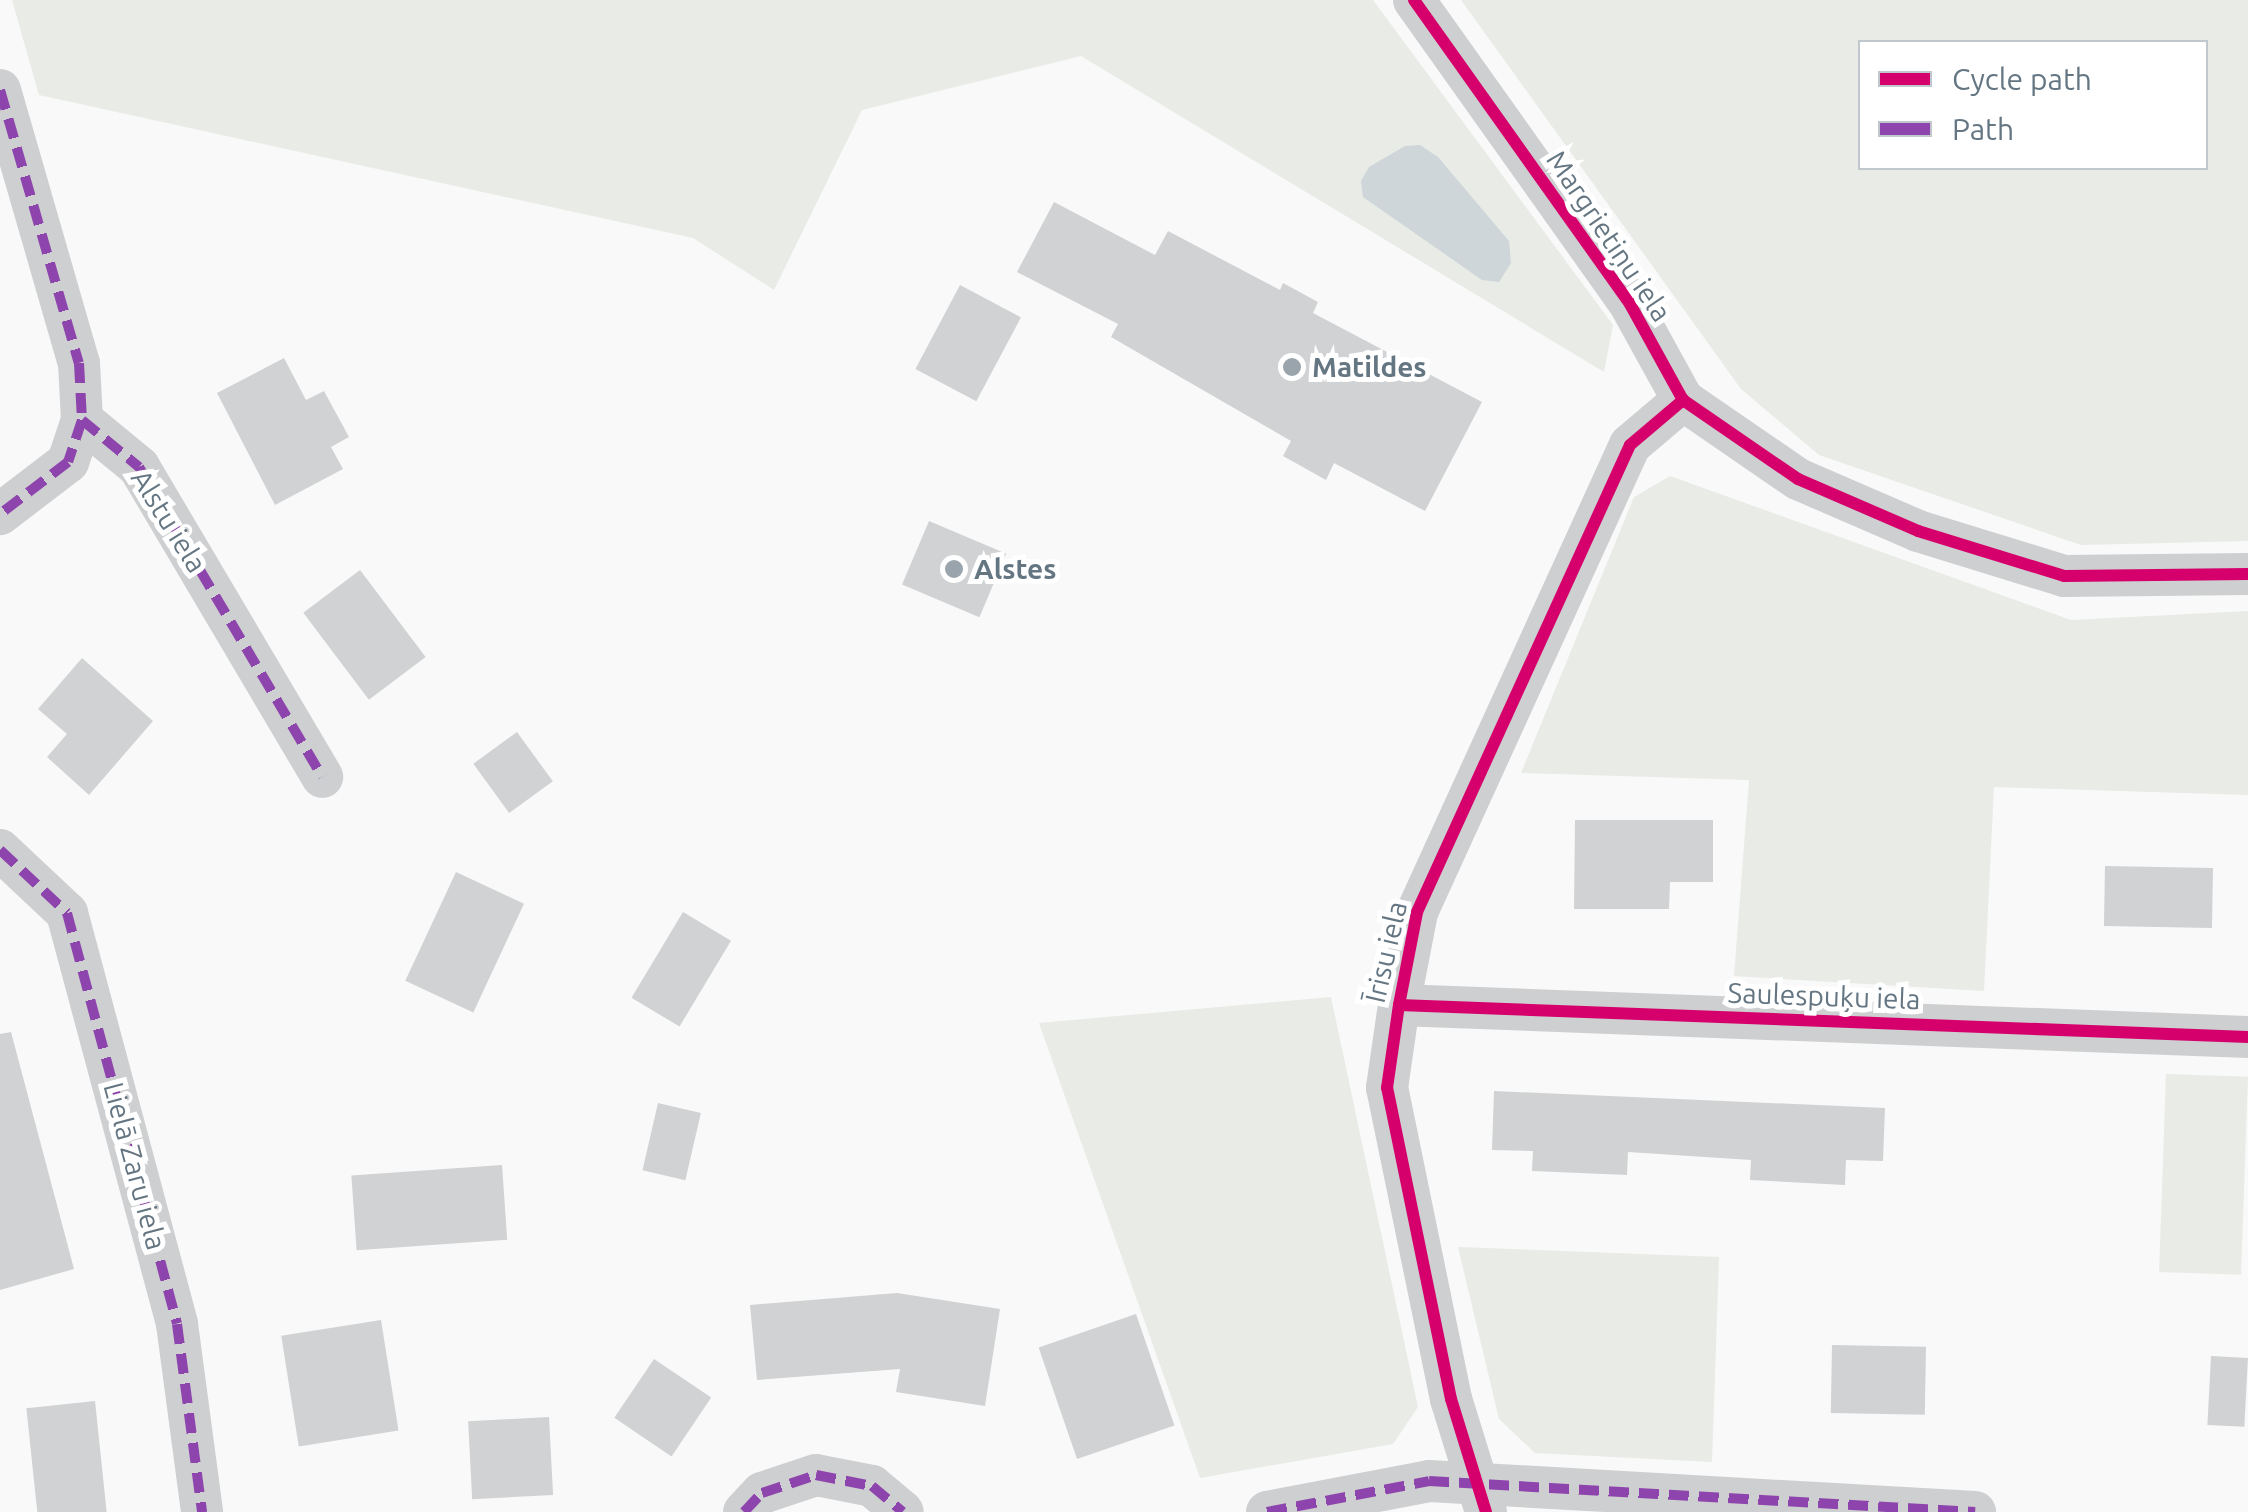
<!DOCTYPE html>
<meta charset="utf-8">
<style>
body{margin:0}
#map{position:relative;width:2248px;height:1512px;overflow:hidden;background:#f9f9f9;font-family:Ubuntu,sans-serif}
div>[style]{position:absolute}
.green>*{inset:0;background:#e8ebe6;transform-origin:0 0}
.water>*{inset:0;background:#ced6d9}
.building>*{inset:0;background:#d0d2d3;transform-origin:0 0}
.minor>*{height:42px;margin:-21px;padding:0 21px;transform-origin:21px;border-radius:21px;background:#cecfd0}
.quiet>*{height:10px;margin-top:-5px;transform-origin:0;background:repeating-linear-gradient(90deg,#8e44ad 0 20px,transparent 0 30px)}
.cycleway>*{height:12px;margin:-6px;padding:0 6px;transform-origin:6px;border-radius:6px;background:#d6006c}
.dots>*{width:28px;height:28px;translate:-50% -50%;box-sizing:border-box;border:5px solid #fff;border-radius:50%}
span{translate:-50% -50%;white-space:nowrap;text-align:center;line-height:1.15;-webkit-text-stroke:10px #fff;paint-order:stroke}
.street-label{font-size:28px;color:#657683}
.poi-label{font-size:28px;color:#657683;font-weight:700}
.left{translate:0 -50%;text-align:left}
.legend{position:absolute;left:1858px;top:40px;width:350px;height:130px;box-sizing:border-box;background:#fff;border:2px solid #c1c8cd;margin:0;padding:12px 18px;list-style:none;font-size:30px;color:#657683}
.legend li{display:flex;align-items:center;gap:20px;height:50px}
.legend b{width:50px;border:2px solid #c1c8cd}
</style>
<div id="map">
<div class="green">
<div style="clip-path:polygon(12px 0,1373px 0,1613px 325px,1604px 372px,1081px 56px,862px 110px,774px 290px,693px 238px,39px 95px)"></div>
<div style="clip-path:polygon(evenodd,1461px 0,2248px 0,2248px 541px,2081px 545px,1819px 455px,1741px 389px,1461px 0,1860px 42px,2206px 42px,2206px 168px,1860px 168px,1860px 42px)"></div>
<div style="clip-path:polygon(1670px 476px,2071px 620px,2248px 611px,2248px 795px,1994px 787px,1984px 991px,1734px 976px,1749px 780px,1521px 773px,1634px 497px)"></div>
<div style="clip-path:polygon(1331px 997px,1418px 1407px,1393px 1444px,1200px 1478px,1039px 1023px)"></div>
<div style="left:2166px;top:1074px;width:82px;height:198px;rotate:2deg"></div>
<div style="clip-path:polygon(1458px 1247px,1719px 1257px,1712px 1462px,1535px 1453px,1499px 1419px)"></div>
</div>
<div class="water">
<div style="clip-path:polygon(1420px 145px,1438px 157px,1509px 241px,1511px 263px,1499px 282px,1482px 280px,1363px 197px,1361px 181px,1369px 167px,1405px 146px)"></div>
</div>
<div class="building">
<div style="clip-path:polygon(1054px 202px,1155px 255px,1168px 231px,1280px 290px,1283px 283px,1318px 302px,1313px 313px,1482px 402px,1425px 511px,1334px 463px,1326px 480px,1283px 456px,1291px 441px,1111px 337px,1118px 324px,1017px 272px)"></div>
<div style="left:960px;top:285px;width:69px;height:95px;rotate:28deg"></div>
<div style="clip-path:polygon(284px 358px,306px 400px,324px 391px,349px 437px,331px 447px,343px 469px,275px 505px,217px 393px)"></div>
<div style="left:929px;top:521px;width:84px;height:69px;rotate:23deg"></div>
<div style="left:360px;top:570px;width:109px;height:71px;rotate:53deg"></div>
<div style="clip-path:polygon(82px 658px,153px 721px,89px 795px,47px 757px,67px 734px,38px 709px)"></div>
<div style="left:517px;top:732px;width:61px;height:54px;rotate:54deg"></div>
<div style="clip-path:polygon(1575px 820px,1713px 820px,1713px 882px,1670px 882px,1669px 909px,1574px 909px)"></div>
<div style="left:2105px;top:866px;width:108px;height:60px;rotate:1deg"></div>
<div style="left:456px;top:872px;width:75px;height:120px;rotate:25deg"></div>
<div style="left:683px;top:912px;width:56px;height:100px;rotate:31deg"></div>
<div style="clip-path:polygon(11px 1032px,74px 1269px,0 1290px,0 1034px)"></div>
<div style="clip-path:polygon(1494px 1091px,1885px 1108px,1883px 1161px,1846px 1160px,1845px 1185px,1750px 1180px,1751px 1160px,1628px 1152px,1627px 1175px,1532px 1171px,1533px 1151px,1492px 1150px)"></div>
<div style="left:658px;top:1103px;width:44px;height:69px;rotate:13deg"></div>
<div style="left:502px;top:1165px;width:75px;height:151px;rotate:86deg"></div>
<div style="clip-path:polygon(897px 1293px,1000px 1309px,985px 1406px,896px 1392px,900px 1369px,757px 1380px,750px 1305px)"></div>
<div style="left:1136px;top:1314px;width:118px;height:103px;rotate:71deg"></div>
<div style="left:381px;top:1320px;width:112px;height:101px;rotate:81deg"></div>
<div style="left:1832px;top:1345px;width:94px;height:68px;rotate:1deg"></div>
<div style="left:2211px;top:1356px;width:37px;height:69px;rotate:3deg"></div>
<div style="left:654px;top:1359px;width:69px;height:71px;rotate:34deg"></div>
<div style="left:95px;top:1401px;width:112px;height:69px;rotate:84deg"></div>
<div style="left:549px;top:1417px;width:78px;height:81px;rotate:87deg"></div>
</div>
<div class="minor">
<div style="left:1414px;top:0;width:373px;rotate:54.6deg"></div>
<div style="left:1630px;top:304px;width:110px;rotate:61.1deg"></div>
<div style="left:1683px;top:400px;width:140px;rotate:34.5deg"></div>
<div style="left:1798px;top:479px;width:131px;rotate:23.4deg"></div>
<div style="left:1918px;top:531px;width:153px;rotate:17.1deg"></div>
<div style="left:2064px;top:576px;width:184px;rotate:-0.6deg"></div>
<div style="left:0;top:90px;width:284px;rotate:73.9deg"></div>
<div style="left:79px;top:363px;width:57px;rotate:87deg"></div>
<div style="left:82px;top:420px;width:44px;rotate:108.4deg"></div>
<div style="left:68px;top:462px;width:86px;rotate:142.6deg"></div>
<div style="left:82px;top:420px;width:74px;rotate:39.5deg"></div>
<div style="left:139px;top:467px;width:360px;rotate:59.4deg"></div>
<div style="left:0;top:850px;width:92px;rotate:43.2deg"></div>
<div style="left:67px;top:913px;width:425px;rotate:75deg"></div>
<div style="left:177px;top:1324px;width:190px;rotate:82.4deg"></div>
<div style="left:1399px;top:1005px;width:850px;rotate:2.16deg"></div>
<div style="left:744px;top:1512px;width:26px;rotate:-47deg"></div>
<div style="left:762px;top:1493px;width:57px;rotate:-18.4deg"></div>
<div style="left:816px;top:1475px;width:57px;rotate:11.1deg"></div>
<div style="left:872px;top:1486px;width:40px;rotate:40deg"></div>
<div style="left:1267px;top:1512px;width:165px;rotate:-10.8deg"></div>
<div style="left:1429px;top:1481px;width:547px;rotate:3.25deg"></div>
<div style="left:1486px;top:1512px;width:118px;rotate:-107.2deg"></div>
<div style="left:1451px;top:1399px;width:318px;rotate:-101.6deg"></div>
<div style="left:1387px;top:1088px;width:84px;rotate:-81.8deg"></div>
<div style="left:1399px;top:1005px;width:95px;rotate:-79deg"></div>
<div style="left:1417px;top:912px;width:513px;rotate:-65.48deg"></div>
<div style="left:1630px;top:445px;width:70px;rotate:-40.3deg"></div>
</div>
<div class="quiet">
<div style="left:0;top:90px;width:284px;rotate:73.9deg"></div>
<div style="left:79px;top:363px;width:57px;rotate:87deg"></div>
<div style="left:82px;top:420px;width:44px;rotate:108.4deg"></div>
<div style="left:68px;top:462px;width:86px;rotate:142.6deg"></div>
<div style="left:82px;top:420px;width:74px;rotate:39.5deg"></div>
<div style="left:139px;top:467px;width:360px;rotate:59.4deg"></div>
<div style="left:0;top:850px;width:92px;rotate:43.2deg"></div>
<div style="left:67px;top:913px;width:425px;rotate:75deg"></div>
<div style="left:177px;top:1324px;width:190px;rotate:82.4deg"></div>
<div style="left:744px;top:1512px;width:26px;rotate:-47deg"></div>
<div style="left:762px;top:1493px;width:57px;rotate:-18.4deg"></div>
<div style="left:816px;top:1475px;width:57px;rotate:11.1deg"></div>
<div style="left:872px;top:1486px;width:40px;rotate:40deg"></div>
<div style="left:1267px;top:1512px;width:165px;rotate:-10.8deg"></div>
<div style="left:1429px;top:1481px;width:547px;rotate:3.25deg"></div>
</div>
<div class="cycleway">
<div style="left:1414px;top:0;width:373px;rotate:54.6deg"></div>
<div style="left:1630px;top:304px;width:110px;rotate:61.1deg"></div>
<div style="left:1683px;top:400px;width:140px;rotate:34.5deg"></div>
<div style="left:1798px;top:479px;width:131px;rotate:23.4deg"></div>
<div style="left:1918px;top:531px;width:153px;rotate:17.1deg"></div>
<div style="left:2064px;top:576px;width:184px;rotate:-0.6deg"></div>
<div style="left:1399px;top:1005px;width:850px;rotate:2.16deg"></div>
<div style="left:1486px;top:1512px;width:118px;rotate:-107.2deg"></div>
<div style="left:1451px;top:1399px;width:318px;rotate:-101.6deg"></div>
<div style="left:1387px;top:1088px;width:84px;rotate:-81.8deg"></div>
<div style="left:1399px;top:1005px;width:95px;rotate:-79deg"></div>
<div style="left:1417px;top:912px;width:513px;rotate:-65.48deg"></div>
<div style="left:1630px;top:445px;width:70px;rotate:-40.3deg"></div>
</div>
<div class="dots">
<div style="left:1292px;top:367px;background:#99a4ac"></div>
<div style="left:954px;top:569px;background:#99a4ac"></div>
</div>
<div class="street-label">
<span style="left:1609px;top:236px;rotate:56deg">Margrietiņu iela</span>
<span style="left:169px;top:521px;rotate:58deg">Alstu iela</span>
<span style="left:1386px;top:952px;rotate:-77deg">Īrisu iela</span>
<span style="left:1824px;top:996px;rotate:2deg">Saulespuķu iela</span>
<span style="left:135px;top:1166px;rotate:75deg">Lielā Zaru iela</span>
</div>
<div class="poi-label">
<span class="left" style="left:1312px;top:367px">Matildes</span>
<span class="left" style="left:974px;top:569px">Alstes</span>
</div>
<ul class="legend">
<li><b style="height:12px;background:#d6006c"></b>Cycle path</li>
<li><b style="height:12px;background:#8e44ad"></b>Path</li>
</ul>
</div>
